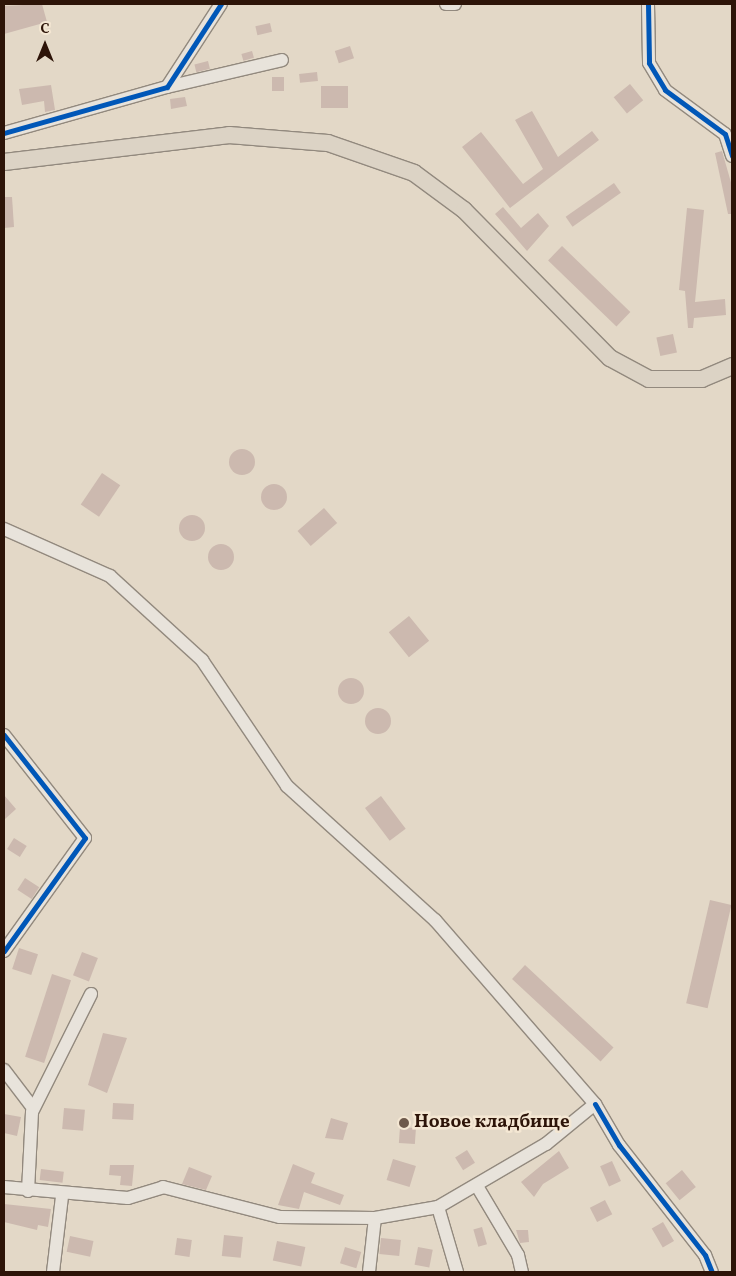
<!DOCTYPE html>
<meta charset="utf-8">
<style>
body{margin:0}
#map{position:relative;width:736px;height:1276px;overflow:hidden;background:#e3d8c7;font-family:Vollkorn,serif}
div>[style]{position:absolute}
.building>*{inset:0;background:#ccb9af;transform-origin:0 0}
.round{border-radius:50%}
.roads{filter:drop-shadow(1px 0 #92897e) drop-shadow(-1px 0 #92897e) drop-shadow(0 1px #92897e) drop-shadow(0 -1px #92897e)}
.minor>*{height:12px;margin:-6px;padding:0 6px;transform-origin:6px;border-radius:6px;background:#e8e3db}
.major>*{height:16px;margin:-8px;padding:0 8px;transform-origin:8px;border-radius:8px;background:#dcd3c5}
.cycleway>*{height:5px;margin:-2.5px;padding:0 2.5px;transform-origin:2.5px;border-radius:2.5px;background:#0057b8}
.dots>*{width:14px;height:14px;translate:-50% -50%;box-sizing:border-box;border:2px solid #f4e7d3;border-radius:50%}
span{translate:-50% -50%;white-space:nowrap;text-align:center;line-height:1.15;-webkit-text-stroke:5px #f4e7d3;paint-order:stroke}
.poi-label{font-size:19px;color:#2d1408;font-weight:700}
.left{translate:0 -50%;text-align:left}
.frame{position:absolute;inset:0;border:5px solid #2d1408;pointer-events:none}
.north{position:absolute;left:20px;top:20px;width:50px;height:50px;-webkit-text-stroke:4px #f4e7d3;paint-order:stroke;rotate:0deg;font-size:14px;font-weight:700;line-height:20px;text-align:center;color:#2d1408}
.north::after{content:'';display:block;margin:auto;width:18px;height:22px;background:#2d1408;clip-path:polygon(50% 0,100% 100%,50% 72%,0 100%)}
</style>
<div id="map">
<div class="building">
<div style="clip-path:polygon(42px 4px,47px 22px,4px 34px,4px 6px)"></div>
<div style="left:270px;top:23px;width:9px;height:15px;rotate:77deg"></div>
<div style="left:350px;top:46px;width:13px;height:16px;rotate:72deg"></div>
<div style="left:252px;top:51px;width:7px;height:11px;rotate:74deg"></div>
<div style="left:208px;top:61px;width:8px;height:14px;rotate:76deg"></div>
<div style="left:317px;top:72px;width:9px;height:18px;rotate:84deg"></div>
<div style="left:284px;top:77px;width:14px;height:12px;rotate:90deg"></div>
<div style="left:630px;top:84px;width:21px;height:21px;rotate:51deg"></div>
<div style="clip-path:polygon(51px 85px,55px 110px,45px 112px,44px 101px,22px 105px,19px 89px)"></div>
<div style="left:321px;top:86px;width:27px;height:22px"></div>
<div style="clip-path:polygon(185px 97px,187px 106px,171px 109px,170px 99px)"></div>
<div style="clip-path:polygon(532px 111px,558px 157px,592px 131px,599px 140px,510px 208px,462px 147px,481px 132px,523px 184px,543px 169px,515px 120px)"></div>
<div style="clip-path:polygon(722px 151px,732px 186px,732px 214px,728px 214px,715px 153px)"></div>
<div style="left:614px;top:183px;width:12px;height:59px;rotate:55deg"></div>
<div style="clip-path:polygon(4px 197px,12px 197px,14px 227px,4px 228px)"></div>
<div style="clip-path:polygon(503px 207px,521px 228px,538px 213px,549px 226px,527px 251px,495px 214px)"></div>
<div style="clip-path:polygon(687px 208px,704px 210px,695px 302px,725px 299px,726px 315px,694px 318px,693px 328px,688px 328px,685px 291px,679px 290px)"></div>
<div style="left:562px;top:246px;width:95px;height:20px;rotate:44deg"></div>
<div style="left:673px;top:334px;width:19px;height:17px;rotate:78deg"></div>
<div class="round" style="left:229px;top:449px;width:26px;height:26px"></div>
<div style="left:102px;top:473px;width:22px;height:38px;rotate:34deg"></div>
<div class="round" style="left:261px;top:484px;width:26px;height:26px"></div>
<div style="left:324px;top:508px;width:20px;height:35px;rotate:49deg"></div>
<div class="round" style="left:179px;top:515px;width:26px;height:26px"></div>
<div class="round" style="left:208px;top:544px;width:26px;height:26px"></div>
<div style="left:409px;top:616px;width:32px;height:26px;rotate:51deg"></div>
<div class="round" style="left:338px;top:678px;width:26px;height:26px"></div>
<div class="round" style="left:365px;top:708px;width:26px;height:26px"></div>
<div style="clip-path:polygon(4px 795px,16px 809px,4px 820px)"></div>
<div style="left:381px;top:796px;width:41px;height:20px;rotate:53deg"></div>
<div style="left:14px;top:838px;width:15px;height:13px;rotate:32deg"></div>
<div style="left:25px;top:878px;width:17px;height:14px;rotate:33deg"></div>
<div style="left:710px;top:900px;width:22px;height:106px;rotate:13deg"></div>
<div style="left:19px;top:948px;width:20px;height:22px;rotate:18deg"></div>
<div style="left:82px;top:952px;width:17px;height:25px;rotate:21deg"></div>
<div style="left:525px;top:965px;width:121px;height:19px;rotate:43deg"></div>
<div style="left:52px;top:974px;width:20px;height:87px;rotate:18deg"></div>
<div style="clip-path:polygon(103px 1033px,127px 1038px,107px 1093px,88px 1085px)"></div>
<div style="left:113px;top:1103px;width:21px;height:16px;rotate:3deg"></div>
<div style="left:64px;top:1108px;width:21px;height:21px;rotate:5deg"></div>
<div style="clip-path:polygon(4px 1114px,21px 1117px,17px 1136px,4px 1133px)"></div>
<div style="clip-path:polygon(331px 1118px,348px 1123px,343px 1140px,325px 1138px)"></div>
<div style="left:400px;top:1127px;width:16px;height:16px;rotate:4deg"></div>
<div style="left:467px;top:1150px;width:15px;height:14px;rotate:58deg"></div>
<div style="clip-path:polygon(559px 1151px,569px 1168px,543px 1184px,534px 1197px,521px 1182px)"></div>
<div style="left:393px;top:1159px;width:24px;height:22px;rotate:17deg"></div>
<div style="left:612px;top:1161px;width:22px;height:13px;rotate:66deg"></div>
<div style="clip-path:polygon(293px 1164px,315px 1173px,311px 1183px,344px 1195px,340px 1205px,304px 1192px,299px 1209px,278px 1205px)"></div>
<div style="clip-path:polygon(110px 1165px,134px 1165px,132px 1186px,120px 1185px,121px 1176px,109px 1175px)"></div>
<div style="clip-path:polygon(189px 1167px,212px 1176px,206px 1190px,182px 1184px)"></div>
<div style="left:41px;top:1169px;width:23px;height:11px;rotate:7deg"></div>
<div style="left:682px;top:1170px;width:22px;height:21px;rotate:51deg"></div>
<div style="left:605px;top:1200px;width:16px;height:17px;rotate:63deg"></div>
<div style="clip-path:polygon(4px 1204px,51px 1209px,48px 1227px,38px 1225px,37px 1230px,4px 1222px)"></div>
<div style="left:663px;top:1222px;width:22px;height:13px;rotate:60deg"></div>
<div style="left:482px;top:1227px;width:18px;height:9px;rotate:74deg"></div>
<div style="clip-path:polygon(516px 1230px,528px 1230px,529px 1242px,520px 1243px)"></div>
<div style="left:224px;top:1235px;width:19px;height:21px;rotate:6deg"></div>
<div style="left:70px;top:1236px;width:24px;height:16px;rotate:12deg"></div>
<div style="left:177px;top:1238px;width:15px;height:17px;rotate:8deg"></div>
<div style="left:381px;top:1238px;width:20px;height:16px;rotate:6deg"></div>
<div style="left:277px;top:1241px;width:29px;height:20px;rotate:12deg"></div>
<div style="left:345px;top:1247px;width:17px;height:17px;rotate:17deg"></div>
<div style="left:418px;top:1247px;width:15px;height:18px;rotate:11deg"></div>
</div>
<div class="roads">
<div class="minor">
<div style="left:446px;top:4px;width:9px"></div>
<div style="left:648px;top:4px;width:59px;rotate:89deg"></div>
<div style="left:649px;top:63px;width:31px;rotate:59deg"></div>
<div style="left:665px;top:90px;width:74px;rotate:36.3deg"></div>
<div style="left:725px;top:134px;width:23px;rotate:72deg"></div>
<div style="left:167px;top:87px;width:118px;rotate:-13.2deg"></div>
<div style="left:4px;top:133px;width:169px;rotate:-15.8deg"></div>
<div style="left:167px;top:87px;width:99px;rotate:-57deg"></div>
<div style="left:4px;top:529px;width:116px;rotate:23.9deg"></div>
<div style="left:110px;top:576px;width:125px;rotate:42.4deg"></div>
<div style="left:202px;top:660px;width:152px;rotate:56deg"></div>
<div style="left:287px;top:786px;width:200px;rotate:42.2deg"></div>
<div style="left:435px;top:920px;width:244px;rotate:49deg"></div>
<div style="left:595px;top:1104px;width:48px;rotate:59.7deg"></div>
<div style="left:619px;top:1145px;width:140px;rotate:52deg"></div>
<div style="left:705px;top:1255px;width:18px;rotate:68deg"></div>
<div style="left:4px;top:735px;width:131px;rotate:51.8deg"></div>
<div style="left:85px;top:838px;width:139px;rotate:125.6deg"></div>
<div style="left:4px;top:1070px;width:48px;rotate:52.7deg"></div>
<div style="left:477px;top:1186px;width:80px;rotate:59.3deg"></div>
<div style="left:518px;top:1255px;width:17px;rotate:77deg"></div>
<div style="left:4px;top:1187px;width:124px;rotate:5.1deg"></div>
<div style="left:128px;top:1198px;width:37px;rotate:-17deg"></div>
<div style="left:163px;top:1187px;width:121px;rotate:14.4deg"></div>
<div style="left:280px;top:1217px;width:95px;rotate:0.6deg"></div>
<div style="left:375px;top:1218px;width:64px;rotate:-9.9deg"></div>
<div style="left:438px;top:1207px;width:125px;rotate:-30.3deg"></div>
<div style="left:546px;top:1144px;width:63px;rotate:-39.2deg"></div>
<div style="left:28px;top:1191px;width:79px;rotate:-87.1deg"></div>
<div style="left:32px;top:1112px;width:132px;rotate:-63.4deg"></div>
<div style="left:438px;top:1207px;width:68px;rotate:73.7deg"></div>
<div style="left:53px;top:1272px;width:77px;rotate:-83.2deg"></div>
<div style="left:369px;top:1272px;width:54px;rotate:-83.7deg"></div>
</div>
<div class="major">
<div style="left:4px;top:162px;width:227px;rotate:-6.8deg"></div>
<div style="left:229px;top:135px;width:99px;rotate:4.6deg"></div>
<div style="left:328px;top:143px;width:91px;rotate:19.2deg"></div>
<div style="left:414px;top:173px;width:62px;rotate:36.5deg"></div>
<div style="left:464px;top:210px;width:208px;rotate:45.4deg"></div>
<div style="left:610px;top:358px;width:44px;rotate:28.3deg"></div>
<div style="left:649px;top:379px;width:53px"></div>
<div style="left:702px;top:379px;width:33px;rotate:-23deg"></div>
</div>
</div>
<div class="cycleway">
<div style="left:648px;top:4px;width:59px;rotate:89deg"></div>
<div style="left:649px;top:63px;width:31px;rotate:59deg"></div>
<div style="left:665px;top:90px;width:74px;rotate:36.3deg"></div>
<div style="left:725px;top:134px;width:23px;rotate:72deg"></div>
<div style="left:4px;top:133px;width:169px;rotate:-15.8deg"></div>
<div style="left:167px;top:87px;width:99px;rotate:-57deg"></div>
<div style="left:4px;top:735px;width:131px;rotate:51.8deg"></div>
<div style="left:85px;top:838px;width:139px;rotate:125.6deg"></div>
<div style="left:595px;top:1104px;width:48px;rotate:59.7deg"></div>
<div style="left:619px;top:1145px;width:140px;rotate:52deg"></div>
<div style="left:705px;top:1255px;width:18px;rotate:68deg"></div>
</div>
<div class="dots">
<div style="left:404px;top:1123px;background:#6d594b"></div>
</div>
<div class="poi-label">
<span class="left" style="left:414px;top:1123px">Новое кладбище</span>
</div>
<div class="frame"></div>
<div class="north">С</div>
</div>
